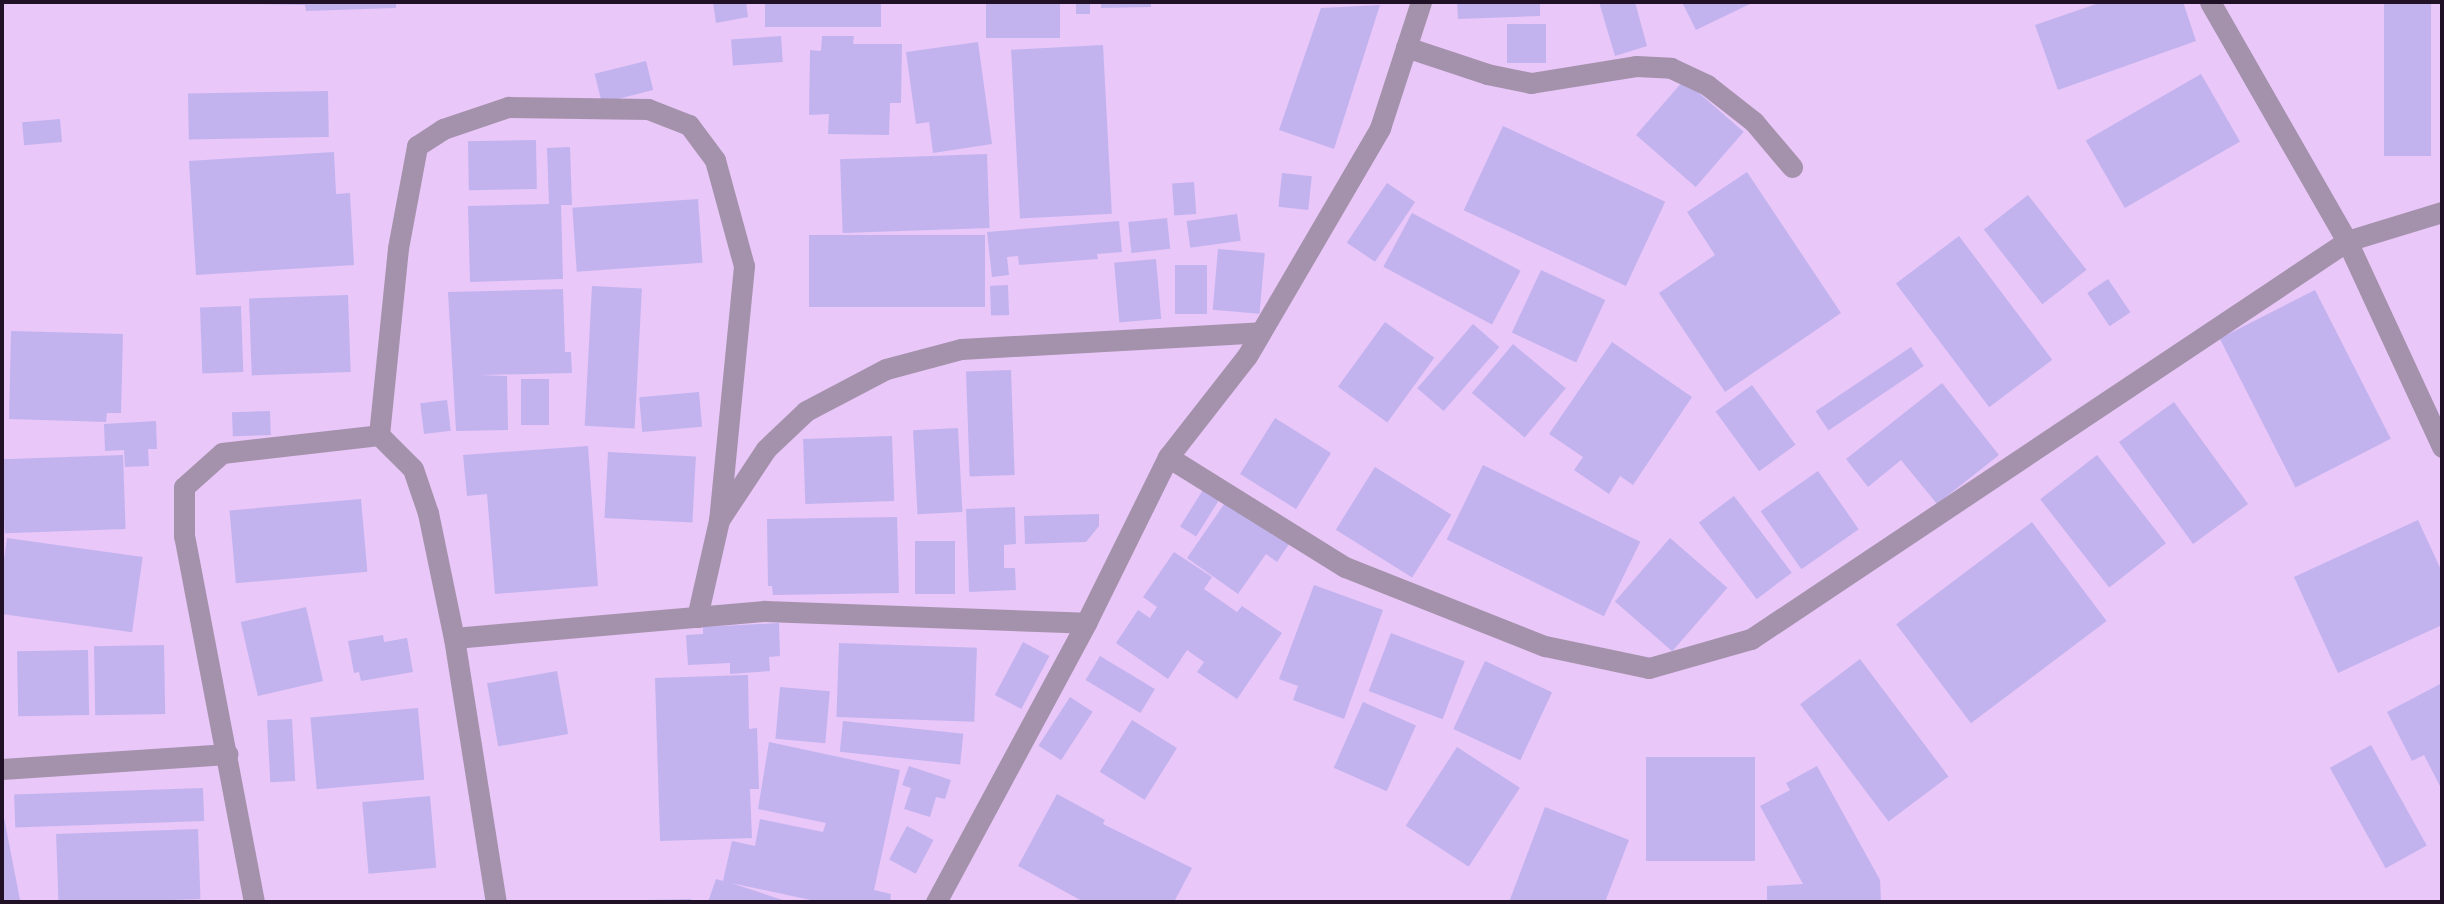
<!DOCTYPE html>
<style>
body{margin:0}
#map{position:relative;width:2444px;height:904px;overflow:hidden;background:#e9c7f8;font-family:Lato,sans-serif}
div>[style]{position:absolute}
.building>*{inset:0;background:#c2b3ef;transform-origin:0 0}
.street>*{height:21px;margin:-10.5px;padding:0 10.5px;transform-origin:10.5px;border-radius:10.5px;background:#a492ac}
span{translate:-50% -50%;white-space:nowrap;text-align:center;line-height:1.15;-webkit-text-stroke:6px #f2d8fd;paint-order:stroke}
.frame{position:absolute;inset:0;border:4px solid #201127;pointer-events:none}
</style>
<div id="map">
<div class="building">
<div style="clip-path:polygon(132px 2px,396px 2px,396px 8px,306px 11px,305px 5px)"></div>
<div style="clip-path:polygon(713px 2px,746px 2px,748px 17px,716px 23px)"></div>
<div style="left:765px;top:2px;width:116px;height:25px"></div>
<div style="left:986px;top:2px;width:74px;height:36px"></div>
<div style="left:1076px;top:2px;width:14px;height:12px"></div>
<div style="clip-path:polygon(1101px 2px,1151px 2px,1151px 7px,1101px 8px)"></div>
<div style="clip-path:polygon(1457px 2px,1540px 2px,1540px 16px,1458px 19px)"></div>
<div style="clip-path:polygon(1599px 2px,1635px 2px,1647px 46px,1615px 56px)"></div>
<div style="clip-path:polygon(1682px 2px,1754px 2px,1696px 30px)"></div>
<div style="clip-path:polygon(2102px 2px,2183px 2px,2196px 41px,2058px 90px,2035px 25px)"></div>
<div style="left:2384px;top:2px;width:47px;height:154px"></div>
<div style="clip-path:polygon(1380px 5px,1334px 149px,1279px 130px,1321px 8px)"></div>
<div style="left:1507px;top:24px;width:39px;height:39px"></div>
<div style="left:781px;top:36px;width:26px;height:50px;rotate:86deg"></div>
<div style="clip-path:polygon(822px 36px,854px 36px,853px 44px,902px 44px,901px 103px,890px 103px,889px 135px,828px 134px,829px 114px,809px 115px,810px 50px,821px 51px)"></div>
<div style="clip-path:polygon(978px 42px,992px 144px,933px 153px,929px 122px,916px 124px,906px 52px)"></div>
<div style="left:1103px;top:45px;width:169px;height:92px;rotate:87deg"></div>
<div style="left:646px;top:61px;width:30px;height:53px;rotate:76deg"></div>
<div style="left:2201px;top:74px;width:78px;height:133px;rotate:60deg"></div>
<div style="left:1684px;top:80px;width:79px;height:73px;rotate:41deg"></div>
<div style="left:328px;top:91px;width:46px;height:140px;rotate:89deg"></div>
<div style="left:60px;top:119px;width:23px;height:38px;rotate:85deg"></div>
<div style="left:1503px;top:126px;width:179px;height:93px;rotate:25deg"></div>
<div style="left:536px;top:140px;width:49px;height:68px;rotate:89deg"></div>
<div style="clip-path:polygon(570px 147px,572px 205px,561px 205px,563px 279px,470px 282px,468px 206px,549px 204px,547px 148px)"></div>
<div style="clip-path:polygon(334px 152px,336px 194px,350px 193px,354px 265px,196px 275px,189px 161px)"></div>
<div style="left:987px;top:154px;width:74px;height:147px;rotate:88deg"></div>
<div style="clip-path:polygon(1747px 172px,1841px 313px,1725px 392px,1659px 293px,1715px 255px,1687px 212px)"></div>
<div style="left:1282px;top:173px;width:30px;height:34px;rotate:6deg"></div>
<div style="left:1194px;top:182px;width:32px;height:22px;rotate:86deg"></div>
<div style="left:1387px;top:183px;width:34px;height:72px;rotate:34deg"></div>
<div style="left:2028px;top:195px;width:95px;height:56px;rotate:52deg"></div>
<div style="left:698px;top:199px;width:64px;height:126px;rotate:86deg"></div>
<div style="left:1412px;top:213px;width:123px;height:61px;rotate:28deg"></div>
<div style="left:1237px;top:214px;width:27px;height:51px;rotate:82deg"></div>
<div style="left:1167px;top:218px;width:31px;height:39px;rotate:84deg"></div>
<div style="clip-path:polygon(1119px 221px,1122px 252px,1097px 254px,1098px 259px,1019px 265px,1018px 256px,1007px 257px,1009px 275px,992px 277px,987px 232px)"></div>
<div style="left:809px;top:235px;width:176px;height:72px"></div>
<div style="left:1959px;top:236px;width:155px;height:79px;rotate:53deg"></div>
<div style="left:1218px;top:249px;width:47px;height:61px;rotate:5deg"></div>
<div style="left:1156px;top:259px;width:60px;height:42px;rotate:85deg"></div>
<div style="left:1175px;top:265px;width:32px;height:49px"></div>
<div style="left:1541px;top:270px;width:71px;height:69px;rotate:25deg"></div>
<div style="left:2108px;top:279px;width:40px;height:25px;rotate:56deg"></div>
<div style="left:1008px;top:285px;width:30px;height:18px;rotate:88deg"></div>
<div style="left:592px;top:286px;width:50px;height:140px;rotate:3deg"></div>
<div style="clip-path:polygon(563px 289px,565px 352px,571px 352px,572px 373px,479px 375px,507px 376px,508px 430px,456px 431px,448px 292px)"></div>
<div style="left:2315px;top:290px;width:167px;height:107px;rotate:63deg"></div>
<div style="left:348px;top:295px;width:77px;height:99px;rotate:88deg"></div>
<div style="left:241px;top:306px;width:66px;height:41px;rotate:88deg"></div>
<div style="left:1385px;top:322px;width:61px;height:80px;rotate:36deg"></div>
<div style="left:1473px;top:324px;width:35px;height:85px;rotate:41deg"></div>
<div style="clip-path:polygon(11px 331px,123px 334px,121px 413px,107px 413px,106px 422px,9px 419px)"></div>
<div style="clip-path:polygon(1612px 342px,1692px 397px,1633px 485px,1620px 476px,1609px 494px,1574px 470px,1583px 457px,1549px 434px)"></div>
<div style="left:1513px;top:344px;width:69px;height:64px;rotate:40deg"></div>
<div style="left:1911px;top:347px;width:23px;height:115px;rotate:56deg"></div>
<div style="left:1011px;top:370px;width:105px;height:45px;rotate:88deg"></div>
<div style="left:521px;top:379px;width:28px;height:46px"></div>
<div style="clip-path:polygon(1942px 383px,1999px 455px,1937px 504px,1901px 460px,1868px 487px,1846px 459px)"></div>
<div style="left:1752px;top:385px;width:74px;height:45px;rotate:54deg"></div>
<div style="left:699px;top:392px;width:35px;height:60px;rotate:85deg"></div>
<div style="left:447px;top:400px;width:31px;height:27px;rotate:83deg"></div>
<div style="left:2174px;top:402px;width:126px;height:68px;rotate:54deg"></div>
<div style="left:270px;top:411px;width:24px;height:38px;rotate:88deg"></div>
<div style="left:1275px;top:418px;width:66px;height:66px;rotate:32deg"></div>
<div style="clip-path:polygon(156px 421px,157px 449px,148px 449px,149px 466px,125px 467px,124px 450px,105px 451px,104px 424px)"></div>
<div style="left:958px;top:428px;width:84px;height:45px;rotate:87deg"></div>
<div style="left:892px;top:436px;width:65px;height:89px;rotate:88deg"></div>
<div style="clip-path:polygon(588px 446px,598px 586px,495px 594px,487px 494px,467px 496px,463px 455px)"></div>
<div style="left:608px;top:452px;width:88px;height:66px;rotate:3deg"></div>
<div style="left:123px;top:455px;width:74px;height:121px;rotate:88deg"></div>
<div style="left:2097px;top:455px;width:112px;height:72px;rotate:52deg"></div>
<div style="left:1483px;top:465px;width:175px;height:83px;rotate:26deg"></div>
<div style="left:1375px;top:467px;width:90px;height:74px;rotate:32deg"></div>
<div style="left:1818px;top:471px;width:71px;height:70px;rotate:55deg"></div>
<div style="left:1206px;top:485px;width:19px;height:49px;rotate:32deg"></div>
<div style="left:1734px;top:496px;width:96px;height:44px;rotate:53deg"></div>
<div style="clip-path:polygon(1229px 497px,1291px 541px,1277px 562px,1266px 554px,1238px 594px,1187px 558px)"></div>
<div style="left:361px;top:499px;width:73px;height:132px;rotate:85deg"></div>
<div style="clip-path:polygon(1015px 507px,1016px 544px,1004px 545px,1004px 568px,1015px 568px,1016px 590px,969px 592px,966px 509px)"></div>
<div style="clip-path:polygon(1099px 514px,1099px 526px,1086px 542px,1025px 544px,1024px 516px)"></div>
<div style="clip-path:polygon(897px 517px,899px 593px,773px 595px,772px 586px,768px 586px,767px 519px)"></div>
<div style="clip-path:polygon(2418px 520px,2442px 572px,2442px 625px,2338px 673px,2294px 577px)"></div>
<div style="left:2032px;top:522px;width:124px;height:170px;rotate:53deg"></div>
<div style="left:7px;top:538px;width:137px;height:76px;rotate:8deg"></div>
<div style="left:1670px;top:538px;width:76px;height:84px;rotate:41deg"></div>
<div style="left:915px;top:541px;width:40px;height:53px"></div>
<div style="clip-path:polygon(1174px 552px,1212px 577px,1204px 589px,1237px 612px,1242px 606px,1282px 633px,1237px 699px,1197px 672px,1204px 662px,1187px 650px,1168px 679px,1116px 643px,1138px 610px,1150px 618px,1157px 607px,1143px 597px)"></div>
<div style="clip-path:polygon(1314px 585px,1383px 610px,1344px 719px,1293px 700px,1298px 686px,1279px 679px)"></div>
<div style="left:306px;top:607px;width:76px;height:67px;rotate:77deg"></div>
<div style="clip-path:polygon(779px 623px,780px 656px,769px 657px,770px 671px,730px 674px,730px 663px,688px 665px,686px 635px,703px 634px,703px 627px)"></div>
<div style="left:1391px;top:633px;width:79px;height:62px;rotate:21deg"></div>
<div style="clip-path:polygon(383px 635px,384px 642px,407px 638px,413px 672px,361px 681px,359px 672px,354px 673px,348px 641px)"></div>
<div style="left:1023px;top:642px;width:30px;height:60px;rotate:28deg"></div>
<div style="left:839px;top:643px;width:138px;height:74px;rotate:2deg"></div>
<div style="left:164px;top:645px;width:69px;height:70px;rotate:89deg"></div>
<div style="left:88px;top:650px;width:65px;height:71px;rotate:89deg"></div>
<div style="left:1100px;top:656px;width:64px;height:28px;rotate:31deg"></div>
<div style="left:1860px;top:659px;width:147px;height:75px;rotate:53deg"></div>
<div style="left:1485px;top:661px;width:74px;height:75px;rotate:25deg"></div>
<div style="left:557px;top:671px;width:64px;height:71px;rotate:80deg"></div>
<div style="clip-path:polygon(748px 675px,749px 729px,757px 728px,759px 789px,750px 789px,752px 838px,660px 841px,655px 678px)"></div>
<div style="clip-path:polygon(2442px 683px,2442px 790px,2424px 755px,2412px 761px,2387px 712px)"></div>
<div style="left:780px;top:687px;width:50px;height:52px;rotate:5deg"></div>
<div style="left:1070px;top:697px;width:27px;height:58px;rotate:33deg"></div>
<div style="left:1363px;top:702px;width:58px;height:72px;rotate:24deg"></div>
<div style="left:418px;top:708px;width:72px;height:108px;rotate:85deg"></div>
<div style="left:292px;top:719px;width:62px;height:25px;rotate:87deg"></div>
<div style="left:1132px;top:720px;width:53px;height:61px;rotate:32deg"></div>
<div style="left:843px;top:721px;width:121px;height:31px;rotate:6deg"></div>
<div style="clip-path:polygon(769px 742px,900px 770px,874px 890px,891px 894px,890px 902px,820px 902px,731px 883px,789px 902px,708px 902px,716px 879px,723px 881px,732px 841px,755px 846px,760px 819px,823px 832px,826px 823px,758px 809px)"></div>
<div style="left:2371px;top:745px;width:115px;height:47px;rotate:61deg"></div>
<div style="left:1457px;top:747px;width:75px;height:94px;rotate:33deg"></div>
<div style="left:1646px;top:757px;width:109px;height:104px"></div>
<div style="clip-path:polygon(909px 766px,951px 780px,945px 799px,936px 797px,930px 817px,904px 809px,911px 788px,902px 785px)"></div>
<div style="clip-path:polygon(1817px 766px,1880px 880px,1881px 902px,1767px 902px,1767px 886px,1803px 884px,1760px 806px,1790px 790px,1786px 783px)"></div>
<div style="left:203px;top:788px;width:33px;height:189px;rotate:88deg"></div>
<div style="clip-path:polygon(1057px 794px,1105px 820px,1103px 824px,1192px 868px,1174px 902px,1084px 902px,1018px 866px)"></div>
<div style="left:430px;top:796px;width:72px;height:68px;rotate:85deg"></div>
<div style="clip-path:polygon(2px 807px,20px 900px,10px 902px,2px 902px)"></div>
<div style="clip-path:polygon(1545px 807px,1629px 840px,1605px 902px,1509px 902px)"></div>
<div style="left:907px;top:826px;width:30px;height:38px;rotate:28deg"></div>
<div style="left:198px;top:829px;width:70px;height:142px;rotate:88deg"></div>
<div style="clip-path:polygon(691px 899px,691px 902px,645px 902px,645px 900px)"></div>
</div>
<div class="street">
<div style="left:2210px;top:2px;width:275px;rotate:60.2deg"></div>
<div style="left:2347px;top:241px;width:227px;rotate:65.2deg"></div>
<div style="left:1406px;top:47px;width:85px;rotate:18.4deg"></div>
<div style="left:1487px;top:74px;width:45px;rotate:11.6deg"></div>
<div style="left:1531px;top:83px;width:106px;rotate:-9.2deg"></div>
<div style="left:1636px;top:66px;width:35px;rotate:3deg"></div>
<div style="left:1671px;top:68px;width:40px;rotate:25deg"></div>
<div style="left:1707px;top:85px;width:60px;rotate:38.2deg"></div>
<div style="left:1754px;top:122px;width:59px;rotate:49.8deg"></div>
<div style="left:379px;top:435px;width:188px;rotate:-84.2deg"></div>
<div style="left:398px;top:248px;width:104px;rotate:-79.4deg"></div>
<div style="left:417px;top:146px;width:31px;rotate:-33deg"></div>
<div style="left:443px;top:129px;width:69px;rotate:-18.7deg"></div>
<div style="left:508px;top:107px;width:140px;rotate:0.8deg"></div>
<div style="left:648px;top:109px;width:44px;rotate:21.3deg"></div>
<div style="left:689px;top:125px;width:44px;rotate:53.4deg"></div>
<div style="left:715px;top:160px;width:110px;rotate:74.7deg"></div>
<div style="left:744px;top:266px;width:255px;rotate:95.6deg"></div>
<div style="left:1168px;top:457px;width:208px;rotate:31.9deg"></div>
<div style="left:1345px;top:567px;width:215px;rotate:21.6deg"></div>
<div style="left:1545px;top:646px;width:106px;rotate:11.9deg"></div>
<div style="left:1649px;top:668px;width:106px;rotate:-15.9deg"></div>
<div style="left:1751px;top:639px;width:717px;rotate:-33.73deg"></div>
<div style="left:2347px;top:241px;width:99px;rotate:-17deg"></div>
<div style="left:697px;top:617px;width:99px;rotate:-77.2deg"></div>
<div style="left:719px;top:520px;width:85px;rotate:-56.5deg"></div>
<div style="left:766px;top:449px;width:55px;rotate:-43.5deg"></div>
<div style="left:806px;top:411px;width:90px;rotate:-27.7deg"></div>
<div style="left:886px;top:369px;width:78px;rotate:-14.9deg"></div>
<div style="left:961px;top:349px;width:300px;rotate:-3.2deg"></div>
<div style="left:454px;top:638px;width:312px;rotate:-5deg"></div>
<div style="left:765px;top:611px;width:321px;rotate:2.1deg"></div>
<div style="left:2px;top:769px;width:226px;rotate:-3.8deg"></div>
<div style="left:254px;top:902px;width:373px;rotate:-100.8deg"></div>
<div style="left:184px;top:536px;width:49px;rotate:-90deg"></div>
<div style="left:184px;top:487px;width:51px;rotate:-41.8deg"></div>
<div style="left:222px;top:453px;width:158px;rotate:-6.5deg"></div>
<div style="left:379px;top:435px;width:48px;rotate:45deg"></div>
<div style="left:413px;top:469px;width:46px;rotate:71.2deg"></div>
<div style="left:428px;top:513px;width:128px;rotate:78.3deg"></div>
<div style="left:454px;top:638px;width:267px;rotate:81deg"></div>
<div style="left:936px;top:902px;width:317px;rotate:-61.7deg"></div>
<div style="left:1086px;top:623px;width:185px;rotate:-63.7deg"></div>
<div style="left:1168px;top:457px;width:128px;rotate:-52deg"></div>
<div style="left:1247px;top:356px;width:264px;rotate:-59.7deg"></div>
<div style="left:1380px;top:128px;width:133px;rotate:-72deg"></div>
</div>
<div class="frame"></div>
</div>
